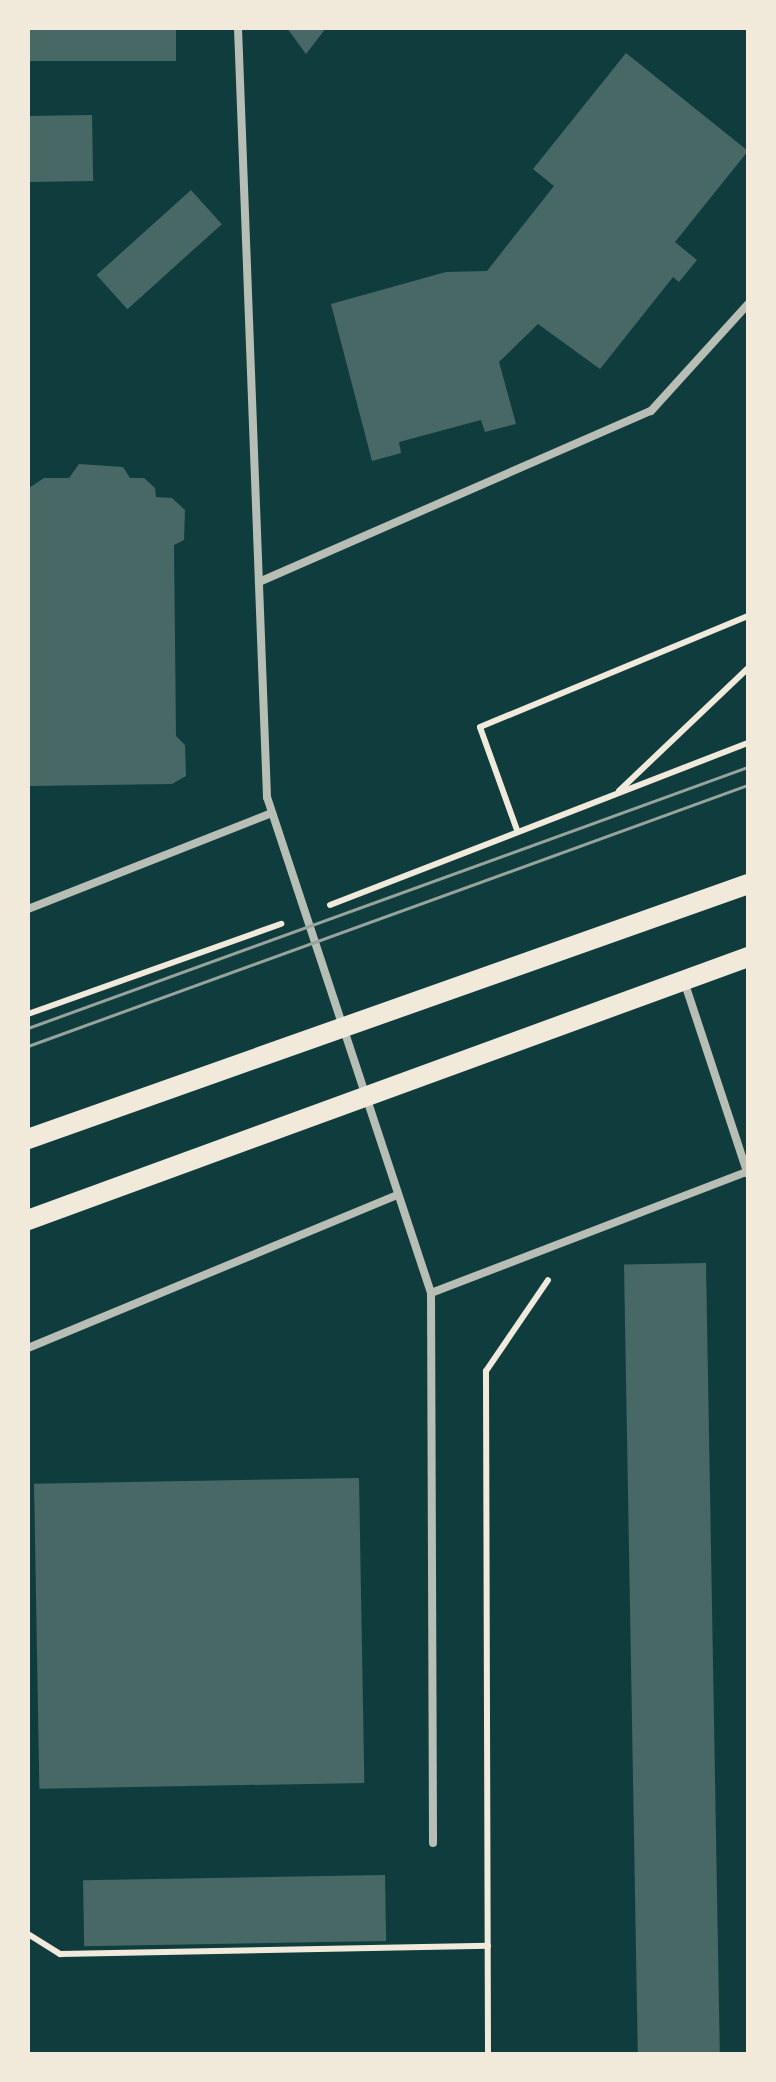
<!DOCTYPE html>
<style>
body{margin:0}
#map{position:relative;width:776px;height:2082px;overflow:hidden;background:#0f3d3e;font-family:"Source Sans 3",sans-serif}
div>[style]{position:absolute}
.building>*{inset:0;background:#486865;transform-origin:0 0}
.path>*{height:6px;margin:-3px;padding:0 3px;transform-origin:3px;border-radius:3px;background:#f1e9da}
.service>*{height:8px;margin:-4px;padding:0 4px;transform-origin:4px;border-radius:4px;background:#b8beb3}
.secondary>*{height:20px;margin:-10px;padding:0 10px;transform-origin:10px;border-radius:10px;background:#f1e9da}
.tram>*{height:2.5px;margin:-1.25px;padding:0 1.25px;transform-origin:1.25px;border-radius:1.25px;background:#97a49c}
span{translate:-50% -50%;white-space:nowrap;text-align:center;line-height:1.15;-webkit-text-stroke:8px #f1e9da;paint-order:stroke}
.frame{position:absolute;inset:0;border:30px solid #f1e9da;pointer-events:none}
</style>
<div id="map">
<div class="building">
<div style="left:28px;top:28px;width:148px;height:33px"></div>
<div style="clip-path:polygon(287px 28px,326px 28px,306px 54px)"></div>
<div style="clip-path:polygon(626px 53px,748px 151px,675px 242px,697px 260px,679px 282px,673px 277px,600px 369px,538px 324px,499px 362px,516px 424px,485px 432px,481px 420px,399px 442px,401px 453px,372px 461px,331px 304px,446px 272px,487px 271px,554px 186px,533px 169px)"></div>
<div style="left:92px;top:115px;width:66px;height:64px;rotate:89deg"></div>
<div style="left:191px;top:190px;width:46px;height:127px;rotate:48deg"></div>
<div style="clip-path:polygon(79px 464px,123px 467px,130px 478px,144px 478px,155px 488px,156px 497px,172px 498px,185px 510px,184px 540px,174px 545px,176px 736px,185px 745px,186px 776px,172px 784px,28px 786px,29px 488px,44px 478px,69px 478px)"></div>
<div style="left:706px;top:1263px;width:791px;height:82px;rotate:89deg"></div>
<div style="left:359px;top:1478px;width:305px;height:325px;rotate:89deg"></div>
<div style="left:385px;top:1875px;width:66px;height:302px;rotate:89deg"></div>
</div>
<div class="path">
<div style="left:619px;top:791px;width:178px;rotate:-43.6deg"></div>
<div style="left:517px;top:830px;width:109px;rotate:-109.8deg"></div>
<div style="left:480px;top:727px;width:290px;rotate:-22.5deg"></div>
<div style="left:330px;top:905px;width:448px;rotate:-21.2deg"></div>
<div style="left:28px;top:1014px;width:269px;rotate:-19.6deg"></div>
<div style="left:28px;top:1934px;width:38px;rotate:32deg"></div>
<div style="left:60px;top:1954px;width:428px;rotate:-1.1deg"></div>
<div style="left:488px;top:2054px;width:683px;rotate:-90.17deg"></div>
<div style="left:486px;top:1371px;width:110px;rotate:-55.7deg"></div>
</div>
<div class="service">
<div style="left:238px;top:28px;width:770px;rotate:87.84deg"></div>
<div style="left:267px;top:797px;width:522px;rotate:71.7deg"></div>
<div style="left:431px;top:1293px;width:550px;rotate:89.79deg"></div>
<div style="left:259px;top:582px;width:428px;rotate:-23.6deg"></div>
<div style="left:651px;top:411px;width:144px;rotate:-47.8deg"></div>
<div style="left:28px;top:909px;width:262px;rotate:-21.5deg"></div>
<div style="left:685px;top:984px;width:200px;rotate:71.7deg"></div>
<div style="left:431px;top:1293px;width:338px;rotate:-21deg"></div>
<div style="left:28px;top:1348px;width:400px;rotate:-22.5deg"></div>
</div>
<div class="secondary">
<div style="left:28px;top:1139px;width:764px;rotate:-19.5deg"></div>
<div style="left:28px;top:1220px;width:767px;rotate:-20.07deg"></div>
</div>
<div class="tram">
<div style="left:28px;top:1028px;width:766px;rotate:-19.93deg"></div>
<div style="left:28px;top:1046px;width:766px;rotate:-19.93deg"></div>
</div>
<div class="frame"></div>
</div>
